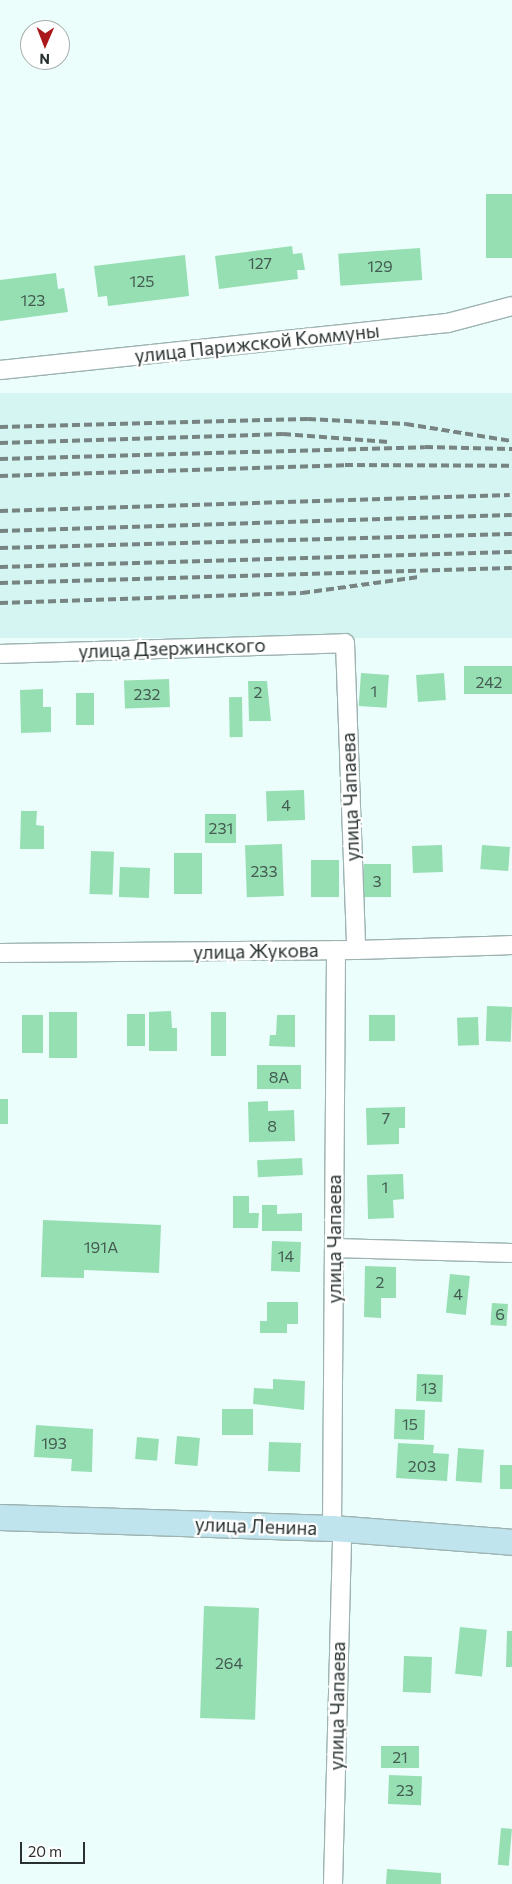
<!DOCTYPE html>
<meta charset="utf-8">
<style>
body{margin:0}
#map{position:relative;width:512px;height:1884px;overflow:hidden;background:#ebfefc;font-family:Commissioner,sans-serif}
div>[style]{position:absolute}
.built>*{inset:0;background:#d4f5f2;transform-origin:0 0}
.building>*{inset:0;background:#96dfb3;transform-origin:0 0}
.roads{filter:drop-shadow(1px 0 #9db3b1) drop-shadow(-1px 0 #9db3b1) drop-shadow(0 1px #9db3b1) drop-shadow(0 -1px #9db3b1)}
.street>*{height:18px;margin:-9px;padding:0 9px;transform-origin:9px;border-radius:9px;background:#fff}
.secondary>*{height:25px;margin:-12.5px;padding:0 12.5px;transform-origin:12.5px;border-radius:12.5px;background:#c0e4ee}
.rail>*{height:4px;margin-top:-2px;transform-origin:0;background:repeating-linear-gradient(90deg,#778482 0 8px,transparent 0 12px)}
span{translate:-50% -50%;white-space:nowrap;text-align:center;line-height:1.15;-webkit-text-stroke:4.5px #fff;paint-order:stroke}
.number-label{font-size:16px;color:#445c51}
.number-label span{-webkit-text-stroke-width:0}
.street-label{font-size:19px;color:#283130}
.north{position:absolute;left:20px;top:20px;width:50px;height:50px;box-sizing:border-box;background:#fff;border:1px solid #a9adac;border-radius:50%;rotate:181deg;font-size:14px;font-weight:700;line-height:20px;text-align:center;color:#283130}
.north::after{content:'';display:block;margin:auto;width:18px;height:22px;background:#ab181c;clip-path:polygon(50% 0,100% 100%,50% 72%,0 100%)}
.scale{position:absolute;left:20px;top:1842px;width:65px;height:22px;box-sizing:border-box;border:2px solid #283130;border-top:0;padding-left:6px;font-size:15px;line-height:18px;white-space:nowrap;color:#283130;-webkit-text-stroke:4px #fff;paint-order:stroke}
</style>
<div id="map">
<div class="built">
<div style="left:512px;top:393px;width:245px;height:513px;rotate:90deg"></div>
</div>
<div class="building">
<div style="left:512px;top:194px;width:64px;height:26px;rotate:90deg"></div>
<div style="clip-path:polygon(292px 246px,293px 254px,302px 253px,305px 270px,297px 270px,298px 279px,219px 289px,215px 256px)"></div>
<div style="left:420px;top:248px;width:32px;height:82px;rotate:86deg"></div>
<div style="clip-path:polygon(185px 255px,189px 296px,108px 306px,107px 296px,98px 297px,94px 266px)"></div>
<div style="clip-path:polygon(56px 273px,58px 289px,64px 288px,68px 312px,0 321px,0 280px)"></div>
<div style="left:512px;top:666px;width:28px;height:48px;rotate:90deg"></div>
<div style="left:361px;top:673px;width:28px;height:33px;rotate:4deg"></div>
<div style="left:444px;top:673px;width:27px;height:28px;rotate:86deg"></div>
<div style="left:169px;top:679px;width:28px;height:45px;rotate:88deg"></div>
<div style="clip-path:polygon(248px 681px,267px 681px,271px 721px,249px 721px)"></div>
<div style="clip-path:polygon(43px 689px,43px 707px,51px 707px,51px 732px,21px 733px,20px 690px)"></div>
<div style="left:76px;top:693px;width:18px;height:32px"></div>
<div style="left:242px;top:697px;width:40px;height:13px;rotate:89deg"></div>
<div style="left:304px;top:790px;width:30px;height:38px;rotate:88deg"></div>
<div style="clip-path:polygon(21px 811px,37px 811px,36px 825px,44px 826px,44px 849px,20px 849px)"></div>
<div style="left:205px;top:814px;width:31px;height:29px"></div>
<div style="left:282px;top:844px;width:52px;height:37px;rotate:88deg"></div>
<div style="left:442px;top:845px;width:27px;height:30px;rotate:88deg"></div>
<div style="left:482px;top:845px;width:28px;height:24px;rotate:4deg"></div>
<div style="left:91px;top:851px;width:23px;height:43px;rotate:2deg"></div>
<div style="left:174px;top:853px;width:28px;height:41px"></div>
<div style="left:339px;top:860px;width:37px;height:28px;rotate:90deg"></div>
<div style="left:364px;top:864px;width:27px;height:33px"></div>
<div style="left:120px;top:867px;width:30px;height:30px;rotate:2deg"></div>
<div style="left:487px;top:1006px;width:25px;height:35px;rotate:2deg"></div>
<div style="clip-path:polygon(171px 1011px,172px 1028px,177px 1028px,177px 1051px,149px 1051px,149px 1012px)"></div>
<div style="left:49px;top:1012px;width:28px;height:46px"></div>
<div style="left:211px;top:1012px;width:15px;height:44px"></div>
<div style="left:127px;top:1014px;width:18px;height:32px"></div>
<div style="left:22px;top:1015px;width:21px;height:38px"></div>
<div style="clip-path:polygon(277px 1015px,295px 1015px,295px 1047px,269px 1046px,270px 1035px,276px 1035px)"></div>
<div style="left:369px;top:1015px;width:26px;height:26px"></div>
<div style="left:478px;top:1017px;width:28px;height:21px;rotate:88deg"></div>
<div style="left:301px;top:1065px;width:24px;height:44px;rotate:90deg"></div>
<div style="left:0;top:1099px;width:8px;height:25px"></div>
<div style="clip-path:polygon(268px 1101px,268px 1111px,294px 1110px,295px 1141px,249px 1142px,248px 1102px)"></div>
<div style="clip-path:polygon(405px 1107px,405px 1128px,399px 1128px,399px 1144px,367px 1145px,366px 1108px)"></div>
<div style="left:302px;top:1158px;width:17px;height:45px;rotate:87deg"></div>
<div style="clip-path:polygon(403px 1174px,404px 1199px,393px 1200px,394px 1218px,368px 1219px,367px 1175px)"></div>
<div style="clip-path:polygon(233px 1196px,249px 1196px,249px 1213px,259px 1213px,258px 1228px,233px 1228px)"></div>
<div style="clip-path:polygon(262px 1205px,277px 1205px,277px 1214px,302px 1213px,302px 1231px,262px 1231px)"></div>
<div style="clip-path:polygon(43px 1220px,161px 1225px,159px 1273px,84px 1270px,84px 1278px,41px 1277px)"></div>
<div style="left:272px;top:1241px;width:29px;height:30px;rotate:2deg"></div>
<div style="clip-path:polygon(365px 1266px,396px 1267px,396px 1298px,381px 1298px,381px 1318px,364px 1317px)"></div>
<div style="left:450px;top:1274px;width:20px;height:39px;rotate:6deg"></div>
<div style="clip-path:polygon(267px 1302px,298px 1302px,298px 1324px,287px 1324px,287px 1333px,260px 1333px,260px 1321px,267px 1321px)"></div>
<div style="left:492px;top:1303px;width:16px;height:22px;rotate:4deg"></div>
<div style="left:417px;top:1374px;width:26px;height:27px;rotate:2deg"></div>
<div style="clip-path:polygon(273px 1379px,305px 1381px,304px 1410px,253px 1404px,254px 1388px,273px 1389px)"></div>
<div style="left:222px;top:1409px;width:31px;height:26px"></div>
<div style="left:395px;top:1409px;width:30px;height:30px;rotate:2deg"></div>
<div style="clip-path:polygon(36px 1425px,93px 1429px,92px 1472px,71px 1471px,72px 1459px,34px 1457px)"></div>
<div style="left:177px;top:1436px;width:23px;height:28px;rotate:5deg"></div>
<div style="left:137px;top:1437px;width:22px;height:22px;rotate:5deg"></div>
<div style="left:269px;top:1442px;width:32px;height:29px;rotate:2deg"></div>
<div style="clip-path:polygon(398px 1443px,434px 1445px,433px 1453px,449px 1454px,447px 1481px,396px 1478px)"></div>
<div style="left:458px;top:1448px;width:26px;height:33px;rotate:4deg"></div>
<div style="left:500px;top:1465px;width:12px;height:24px"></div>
<div style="left:204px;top:1606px;width:55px;height:112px;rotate:2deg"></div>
<div style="left:460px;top:1627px;width:27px;height:47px;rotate:6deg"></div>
<div style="clip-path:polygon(507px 1631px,512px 1631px,512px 1667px,506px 1667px)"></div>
<div style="left:404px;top:1656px;width:28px;height:36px;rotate:2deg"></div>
<div style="left:381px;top:1746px;width:38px;height:22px"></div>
<div style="left:389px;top:1775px;width:33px;height:29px;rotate:2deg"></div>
<div style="left:501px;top:1828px;width:11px;height:37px;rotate:5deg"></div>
<div style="clip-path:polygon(387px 1869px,441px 1873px,441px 1884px,386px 1884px)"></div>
</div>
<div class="roads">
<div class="street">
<div style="left:0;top:370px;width:450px;rotate:-6deg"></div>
<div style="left:448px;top:323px;width:66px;rotate:-14.9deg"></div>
<div style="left:0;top:654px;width:345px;rotate:-1.8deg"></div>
<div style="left:345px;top:643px;width:307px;rotate:87.9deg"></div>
<div style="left:0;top:953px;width:356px;rotate:-0.5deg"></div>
<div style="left:356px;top:950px;width:156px;rotate:-1.8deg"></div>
<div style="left:334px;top:1248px;width:178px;rotate:1.6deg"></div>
<div style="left:332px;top:1528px;width:578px;rotate:-89.6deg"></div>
<div style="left:333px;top:1884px;width:355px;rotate:-88.5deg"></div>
</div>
<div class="secondary">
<div style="left:0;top:1517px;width:332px;rotate:1.9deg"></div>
<div style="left:332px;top:1528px;width:181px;rotate:4.4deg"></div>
</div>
</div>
<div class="rail">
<div style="left:0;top:427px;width:308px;rotate:-1.5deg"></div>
<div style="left:308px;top:419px;width:98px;rotate:2.9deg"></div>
<div style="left:406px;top:424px;width:107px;rotate:9.1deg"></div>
<div style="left:0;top:443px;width:283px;rotate:-1.8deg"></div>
<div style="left:283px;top:434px;width:106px;rotate:4.3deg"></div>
<div style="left:0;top:459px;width:425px;rotate:-1.6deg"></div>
<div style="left:425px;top:447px;width:87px;rotate:1.3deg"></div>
<div style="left:0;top:476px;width:345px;rotate:-1.8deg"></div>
<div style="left:345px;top:465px;width:167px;rotate:0.3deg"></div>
<div style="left:0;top:511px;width:510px;rotate:-1.8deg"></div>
<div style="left:0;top:531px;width:512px;rotate:-1.79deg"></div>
<div style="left:0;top:548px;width:512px;rotate:-1.57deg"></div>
<div style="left:0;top:567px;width:512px;rotate:-1.68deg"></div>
<div style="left:0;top:583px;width:512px;rotate:-1.68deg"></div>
<div style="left:0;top:603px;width:302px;rotate:-1.9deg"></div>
<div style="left:302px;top:593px;width:118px;rotate:-7.8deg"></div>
</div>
<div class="number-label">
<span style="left:260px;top:263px">127</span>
<span style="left:380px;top:266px">129</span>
<span style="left:142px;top:281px">125</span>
<span style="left:33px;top:300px">123</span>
<span style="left:489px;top:682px">242</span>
<span style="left:374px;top:691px">1</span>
<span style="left:258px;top:692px">2</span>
<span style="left:147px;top:694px">232</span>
<span style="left:286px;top:805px">4</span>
<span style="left:221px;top:828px">231</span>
<span style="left:264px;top:871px">233</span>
<span style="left:377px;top:881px">3</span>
<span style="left:279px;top:1077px">8А</span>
<span style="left:386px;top:1118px">7</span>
<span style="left:272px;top:1126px">8</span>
<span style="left:385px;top:1187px">1</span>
<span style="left:101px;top:1247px">191А</span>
<span style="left:286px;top:1256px">14</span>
<span style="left:380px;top:1282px">2</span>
<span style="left:458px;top:1294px">4</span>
<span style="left:500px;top:1314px">6</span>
<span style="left:429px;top:1388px">13</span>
<span style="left:410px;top:1424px">15</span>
<span style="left:54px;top:1443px">193</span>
<span style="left:422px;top:1466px">203</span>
<span style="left:229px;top:1663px">264</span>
<span style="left:400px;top:1757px">21</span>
<span style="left:405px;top:1790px">23</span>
</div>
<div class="street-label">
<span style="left:257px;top:343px;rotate:-6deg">улица Парижской Коммуны</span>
<span style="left:172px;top:648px;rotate:-2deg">улица Дзержинского</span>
<span style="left:350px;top:797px;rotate:-92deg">улица Чапаева</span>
<span style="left:256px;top:951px;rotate:-1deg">улица Жукова</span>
<span style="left:334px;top:1239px;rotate:-90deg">улица Чапаева</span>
<span style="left:256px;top:1526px;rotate:2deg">улица Ленина</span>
<span style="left:337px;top:1706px;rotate:-89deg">улица Чапаева</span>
</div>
<div class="north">N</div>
<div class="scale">20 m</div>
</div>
